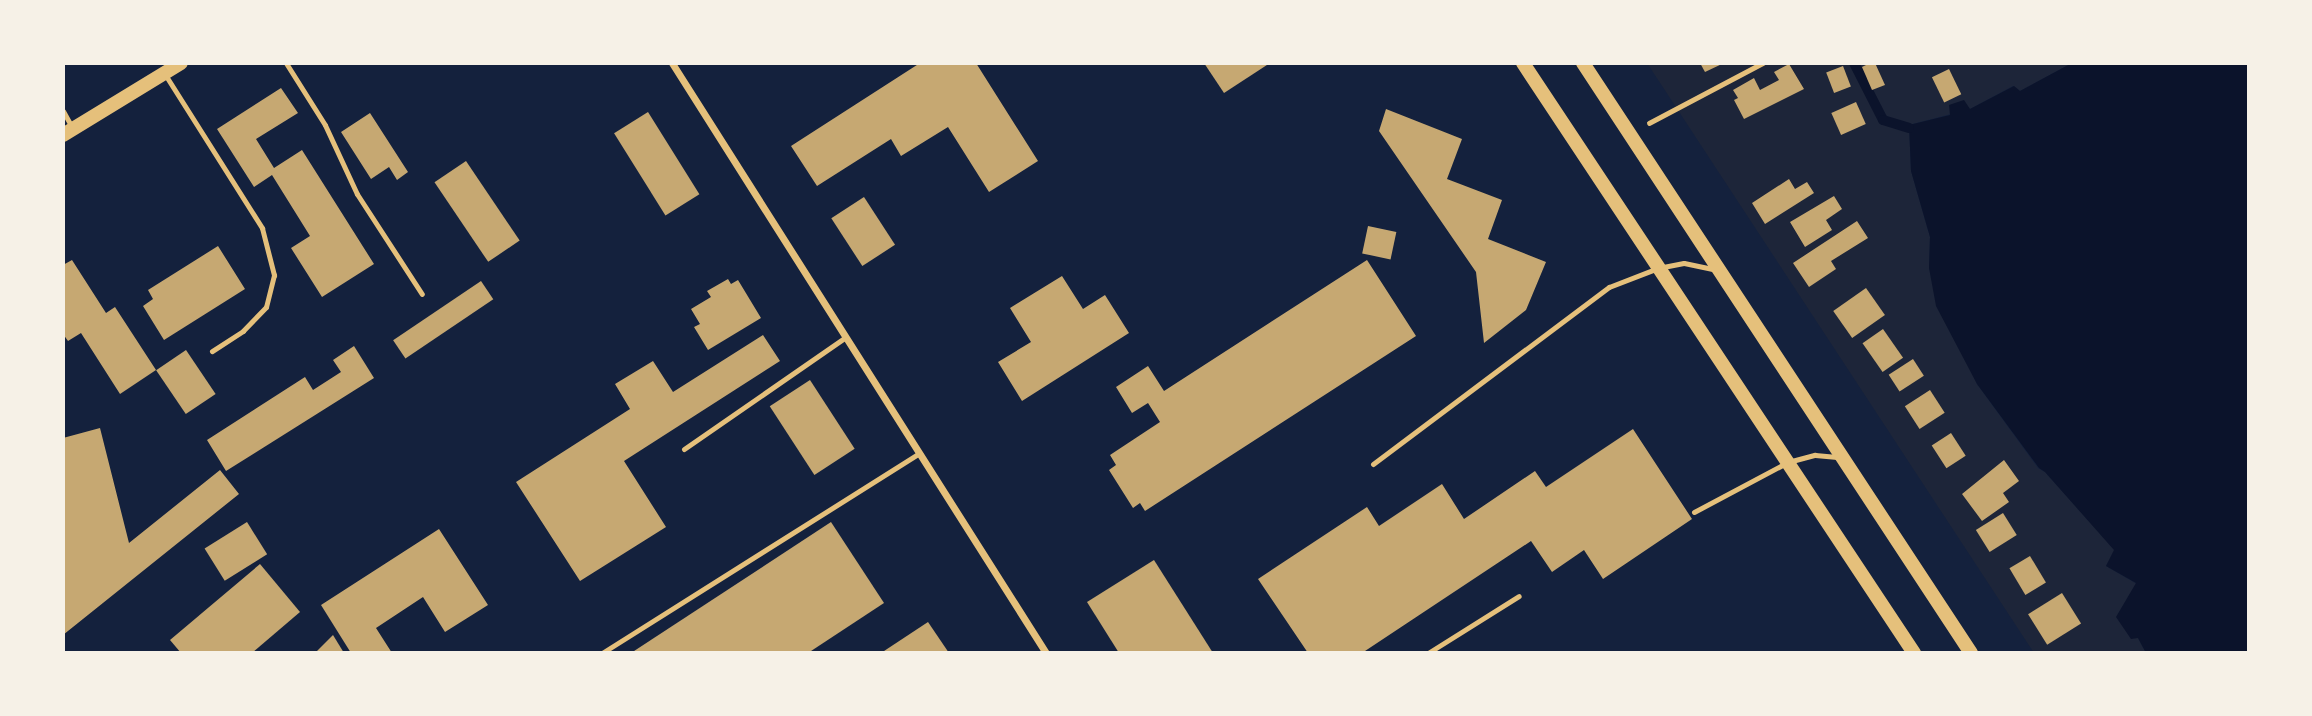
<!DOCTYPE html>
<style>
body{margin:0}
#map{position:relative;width:2312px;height:716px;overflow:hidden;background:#14213d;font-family:"Source Sans 3",sans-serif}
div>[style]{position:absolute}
.green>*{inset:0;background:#1d2539}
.water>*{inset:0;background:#0b132b}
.stream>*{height:10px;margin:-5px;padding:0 5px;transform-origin:5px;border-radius:5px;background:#0b132b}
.building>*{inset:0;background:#c6a872;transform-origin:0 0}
.path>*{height:4.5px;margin:-2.25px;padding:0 2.25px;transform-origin:2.25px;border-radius:2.25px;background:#e5c07b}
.service>*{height:5px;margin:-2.5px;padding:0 2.5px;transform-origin:2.5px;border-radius:2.5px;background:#e5c07b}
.minor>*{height:7px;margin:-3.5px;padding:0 3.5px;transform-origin:3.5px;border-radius:3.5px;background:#e5c07b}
.secondary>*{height:14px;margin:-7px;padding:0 7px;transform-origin:7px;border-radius:7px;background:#e5c07b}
span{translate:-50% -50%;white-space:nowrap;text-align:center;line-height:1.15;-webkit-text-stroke:7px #f6f1e7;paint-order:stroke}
.frame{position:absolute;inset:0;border:65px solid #f6f1e7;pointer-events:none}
</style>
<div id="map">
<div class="green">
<div style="clip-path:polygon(1647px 63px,2072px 63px,2020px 91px,2013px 86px,1970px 109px,1909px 125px,1911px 171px,1930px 237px,1929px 268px,1977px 384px,2038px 468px,2045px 472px,2115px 550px,2106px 566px,2137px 584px,2138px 638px,2146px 653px,2034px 653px)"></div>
</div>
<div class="water">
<div style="clip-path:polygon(2072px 63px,2249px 63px,2249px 653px,2146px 653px,2138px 638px,2131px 639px,2116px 617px,2136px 583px,2106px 566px,2114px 550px,2045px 472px,2039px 468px,1977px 384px,1936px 306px,1929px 268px,1930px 237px,1911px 171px,1909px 125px,1950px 115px,1949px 105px,1964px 100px,1970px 109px,2014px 86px,2020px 91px)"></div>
</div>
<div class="stream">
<div style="left:1854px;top:63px;width:64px;rotate:63deg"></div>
<div style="left:1883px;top:120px;width:27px;rotate:17deg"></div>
</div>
<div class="building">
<div style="clip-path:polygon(920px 63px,976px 63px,1038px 161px,989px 192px,948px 127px,901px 156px,891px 139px,817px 186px,791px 146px)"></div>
<div style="clip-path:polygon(1204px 63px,1270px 63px,1224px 93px)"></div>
<div style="clip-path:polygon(1700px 63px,1724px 63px,1705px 72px)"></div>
<div style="clip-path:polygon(1870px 63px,1875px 63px,1885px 85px,1872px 90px,1862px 67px)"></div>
<div style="clip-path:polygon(1789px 64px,1804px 89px,1744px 119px,1734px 100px,1738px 98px,1733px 90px,1754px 78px,1760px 90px,1779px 80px,1774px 72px)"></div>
<div style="left:1843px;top:66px;width:22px;height:18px;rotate:69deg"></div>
<div style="left:1949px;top:69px;width:28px;height:19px;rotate:64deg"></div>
<div style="clip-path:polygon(281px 88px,298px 113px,256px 139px,274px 168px,302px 150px,374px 264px,322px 297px,291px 248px,310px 236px,272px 175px,254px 187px,217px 129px)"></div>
<div style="left:1856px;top:102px;width:24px;height:27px;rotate:66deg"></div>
<div style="clip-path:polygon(1386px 109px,1462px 139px,1447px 179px,1502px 200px,1488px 239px,1546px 262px,1526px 310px,1484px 343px,1476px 272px,1379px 131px)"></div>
<div style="left:648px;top:112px;width:97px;height:40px;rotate:58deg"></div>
<div style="clip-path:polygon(370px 113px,408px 172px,397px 180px,389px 167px,371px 179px,341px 132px)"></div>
<div style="left:466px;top:161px;width:96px;height:38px;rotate:56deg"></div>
<div style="clip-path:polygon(1789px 179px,1795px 189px,1807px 182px,1814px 193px,1765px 224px,1752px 203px)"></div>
<div style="clip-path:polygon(1834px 196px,1842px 209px,1826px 220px,1832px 230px,1805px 247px,1790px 222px)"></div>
<div style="left:864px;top:197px;width:57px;height:39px;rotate:57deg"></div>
<div style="clip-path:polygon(1857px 221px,1868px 238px,1831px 261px,1836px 269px,1809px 287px,1793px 263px)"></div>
<div style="left:1368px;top:226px;width:29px;height:28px;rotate:12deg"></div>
<div style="clip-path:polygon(218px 246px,245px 289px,164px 340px,143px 306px,153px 299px,148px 290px)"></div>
<div style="clip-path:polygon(72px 260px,106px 313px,115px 307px,156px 370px,120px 394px,81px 333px,68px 341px,63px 334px,63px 265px)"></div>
<div style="clip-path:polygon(1367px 260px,1416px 336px,1145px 511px,1140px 503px,1133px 508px,1109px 470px,1116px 465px,1110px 455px,1160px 422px,1148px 403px,1132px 413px,1116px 387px,1148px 366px,1164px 391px)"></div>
<div style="clip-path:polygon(1062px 276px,1083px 309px,1105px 295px,1129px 333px,1022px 401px,998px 362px,1031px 342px,1010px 308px)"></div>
<div style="clip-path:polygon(728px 279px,731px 284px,738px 280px,761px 318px,708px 350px,694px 327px,700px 324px,691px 309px,711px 297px,707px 291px)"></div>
<div style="left:481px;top:281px;width:22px;height:106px;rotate:56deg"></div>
<div style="left:1866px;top:288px;width:33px;height:40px;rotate:55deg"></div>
<div style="left:1883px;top:329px;width:35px;height:25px;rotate:55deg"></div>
<div style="clip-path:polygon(763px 335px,780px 361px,624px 461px,666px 527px,580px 581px,516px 482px,630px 409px,615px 384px,653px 361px,673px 392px)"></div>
<div style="clip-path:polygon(354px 346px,374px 378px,226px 471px,207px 440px,305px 377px,313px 390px,341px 372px,333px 360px)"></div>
<div style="left:186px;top:350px;width:53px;height:36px;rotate:56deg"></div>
<div style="left:1913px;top:359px;width:20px;height:29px;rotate:57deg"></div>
<div style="left:810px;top:380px;width:82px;height:48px;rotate:57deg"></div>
<div style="left:1930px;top:390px;width:27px;height:30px;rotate:57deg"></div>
<div style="clip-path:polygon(100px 428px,129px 543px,220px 470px,239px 494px,63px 635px,63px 438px)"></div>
<div style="clip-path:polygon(1633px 429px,1692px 519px,1603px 579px,1584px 550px,1552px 572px,1531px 541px,1362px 653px,1308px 653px,1258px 579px,1367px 507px,1379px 526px,1442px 484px,1464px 519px,1535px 471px,1546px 487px)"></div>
<div style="left:1951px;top:433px;width:27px;height:23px;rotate:57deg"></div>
<div style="clip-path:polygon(2004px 460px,2019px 481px,2003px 493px,2009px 502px,1982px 521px,1962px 494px)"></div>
<div style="left:2003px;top:513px;width:26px;height:32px;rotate:58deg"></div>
<div style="left:247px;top:522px;width:38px;height:50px;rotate:58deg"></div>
<div style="clip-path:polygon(831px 522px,884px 603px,808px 653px,631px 653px)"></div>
<div style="clip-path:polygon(439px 529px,488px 605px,445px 632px,423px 597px,376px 628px,392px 653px,351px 653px,321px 605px)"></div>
<div style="left:2030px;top:556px;width:31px;height:24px;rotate:59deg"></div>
<div style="clip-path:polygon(1154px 560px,1213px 653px,1119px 653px,1087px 602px)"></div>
<div style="clip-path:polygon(260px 564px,300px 612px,252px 653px,181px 653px,170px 640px)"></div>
<div style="left:2062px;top:593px;width:36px;height:40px;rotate:58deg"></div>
<div style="clip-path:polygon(928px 622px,949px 653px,881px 653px)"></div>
<div style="clip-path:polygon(333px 635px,344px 653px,315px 653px)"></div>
</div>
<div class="path">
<div style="left:1649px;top:123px;width:129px;rotate:-27.8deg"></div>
</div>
<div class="service">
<div style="left:286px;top:63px;width:73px;rotate:57.8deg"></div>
<div style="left:325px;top:125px;width:76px;rotate:65.1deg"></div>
<div style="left:357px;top:194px;width:119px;rotate:57deg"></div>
<div style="left:166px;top:76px;width:180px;rotate:57.7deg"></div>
<div style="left:262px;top:228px;width:49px;rotate:75.7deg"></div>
<div style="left:274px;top:275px;width:33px;rotate:104deg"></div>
<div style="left:266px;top:307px;width:33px;rotate:134deg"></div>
<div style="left:243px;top:331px;width:37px;rotate:147deg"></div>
<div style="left:63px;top:111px;width:21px;rotate:61deg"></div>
<div style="left:684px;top:449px;width:197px;rotate:-34.7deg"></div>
<div style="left:1373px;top:464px;width:295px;rotate:-36.9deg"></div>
<div style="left:1609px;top:287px;width:53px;rotate:-21.2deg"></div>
<div style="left:1658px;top:268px;width:26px;rotate:-11deg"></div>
<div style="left:1684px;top:263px;width:34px;rotate:12deg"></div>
<div style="left:1694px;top:512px;width:106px;rotate:-28deg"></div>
<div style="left:1788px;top:462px;width:28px;rotate:-15deg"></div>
<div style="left:1815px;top:455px;width:25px;rotate:5deg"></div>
<div style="left:602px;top:653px;width:375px;rotate:-32.2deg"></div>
<div style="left:1428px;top:653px;width:107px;rotate:-32.1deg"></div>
</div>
<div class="minor">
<div style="left:672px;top:63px;width:699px;rotate:57.63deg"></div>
</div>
<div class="secondary">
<div style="left:1523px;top:63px;width:708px;rotate:56.47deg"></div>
<div style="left:1583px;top:63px;width:706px;rotate:56.67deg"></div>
<div style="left:63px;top:135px;width:138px;rotate:-31.4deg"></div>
</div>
<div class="frame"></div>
</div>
